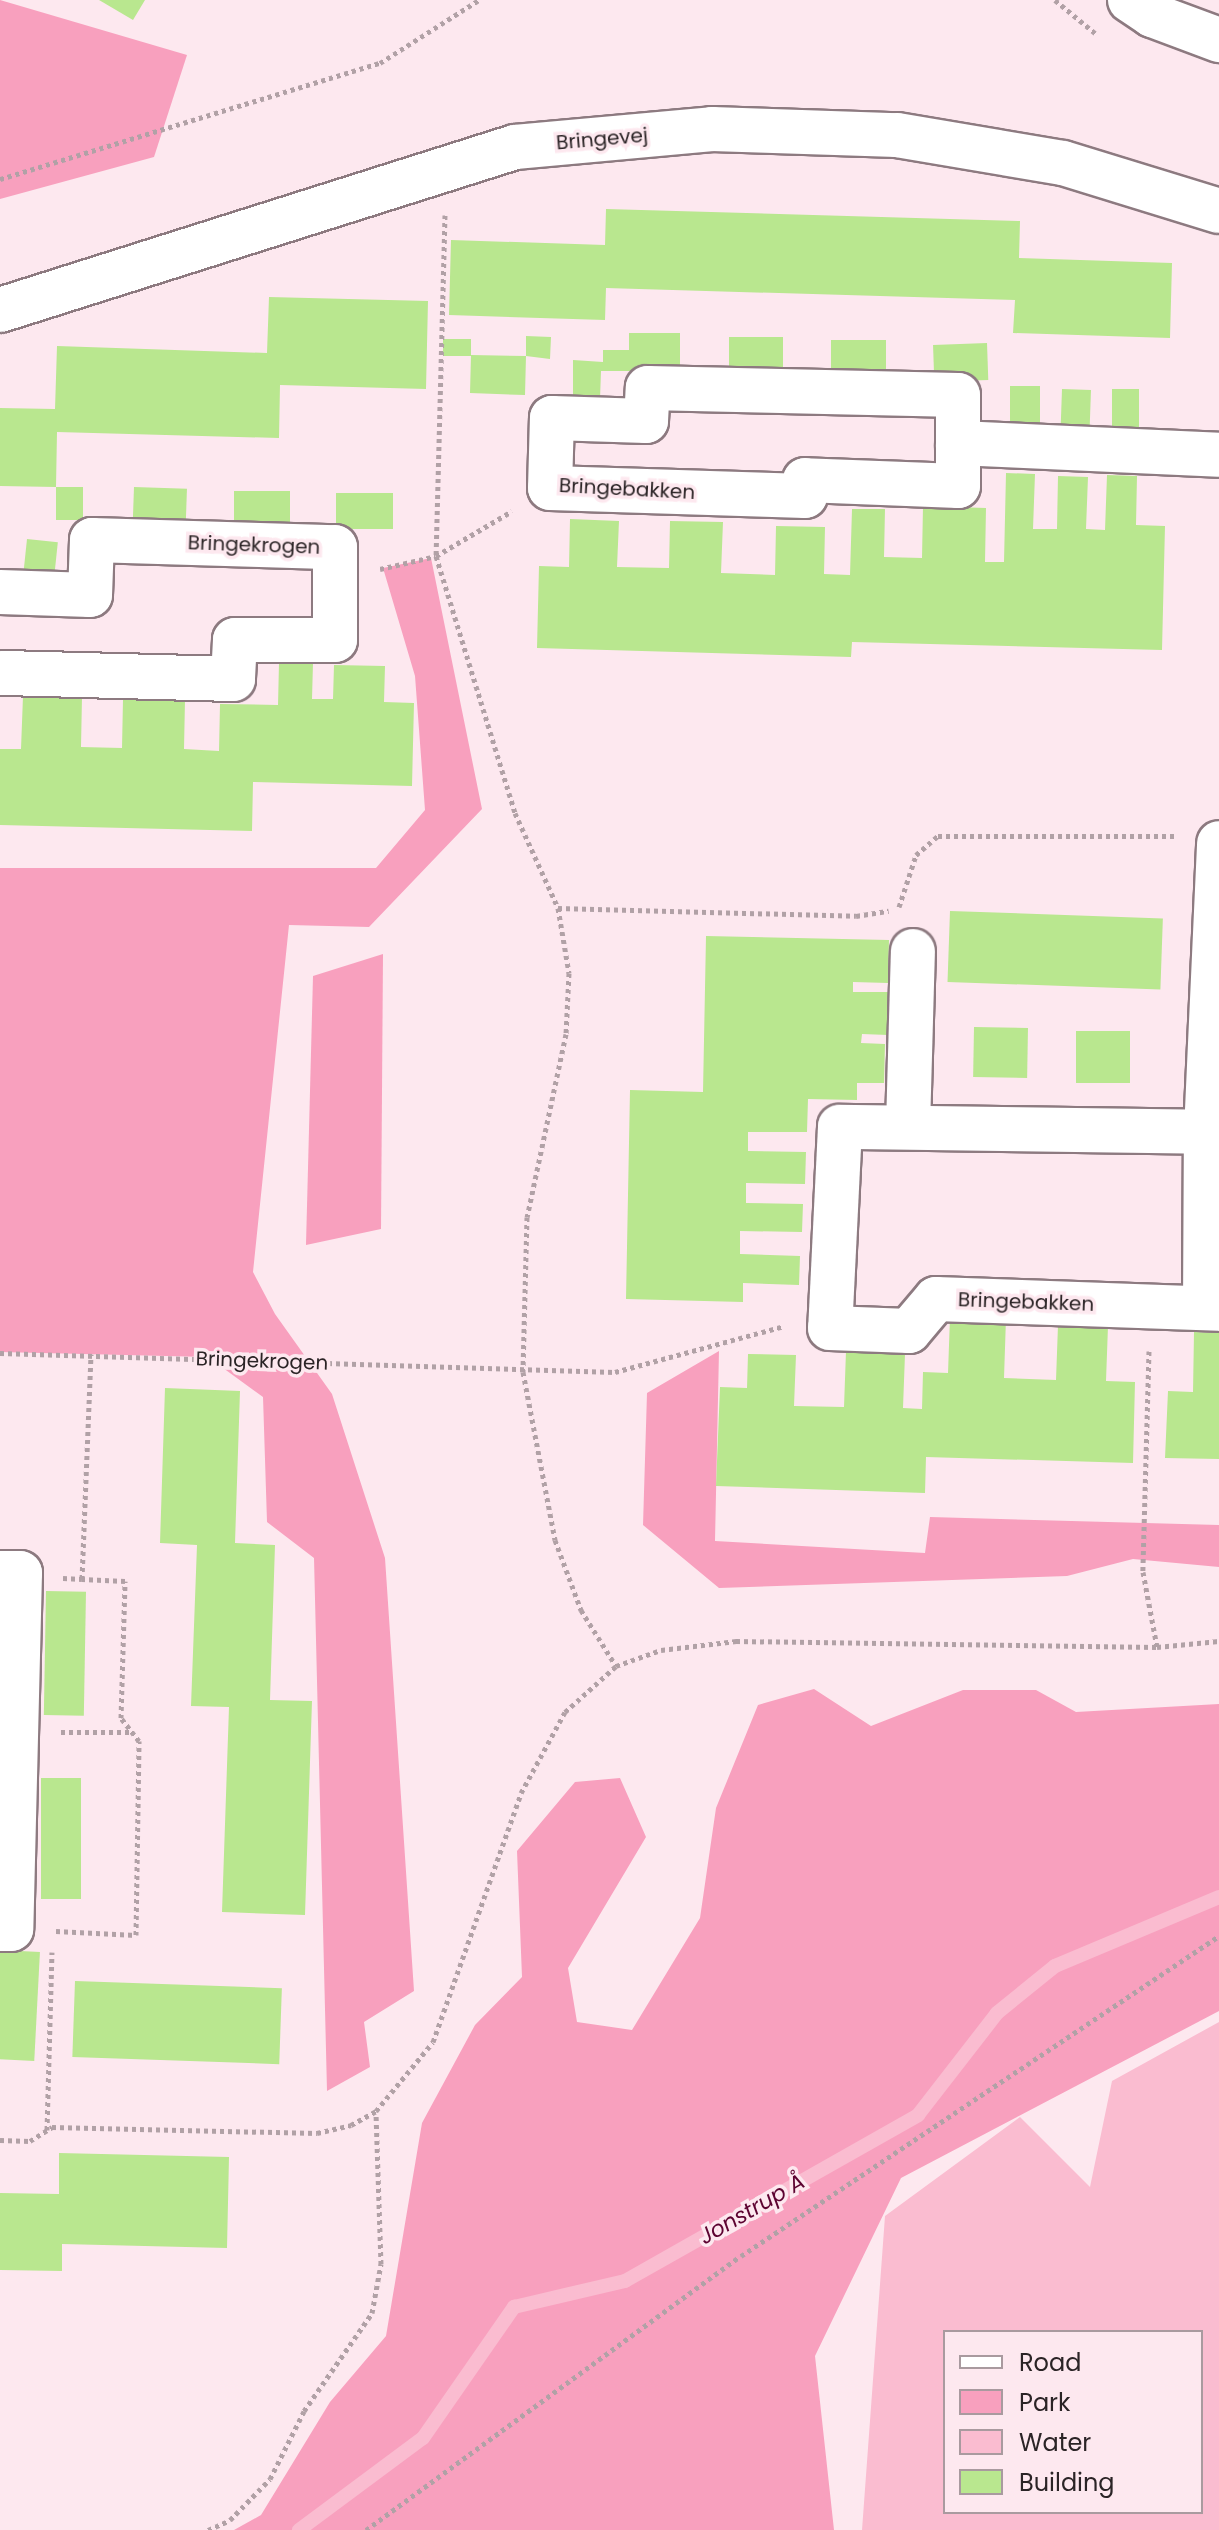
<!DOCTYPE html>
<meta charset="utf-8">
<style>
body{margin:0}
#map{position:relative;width:1219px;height:2530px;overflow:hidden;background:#fde8ef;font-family:Poppins,sans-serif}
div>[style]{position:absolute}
.green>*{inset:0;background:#f8a0be}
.water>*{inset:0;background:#fabcd0}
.stream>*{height:14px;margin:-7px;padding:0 7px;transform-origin:7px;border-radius:7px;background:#fabcd0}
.building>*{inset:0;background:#b9e78f;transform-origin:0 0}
.path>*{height:5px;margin-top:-2.5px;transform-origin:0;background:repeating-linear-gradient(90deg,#b1a1a6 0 4px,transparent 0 8px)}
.roads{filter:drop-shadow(2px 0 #8d7a80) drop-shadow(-2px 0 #8d7a80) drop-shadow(0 2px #8d7a80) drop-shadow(0 -2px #8d7a80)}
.minor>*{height:44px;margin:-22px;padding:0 22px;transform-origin:22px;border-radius:22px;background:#fff}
span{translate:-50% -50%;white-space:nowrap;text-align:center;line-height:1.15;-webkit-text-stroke:7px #fde8ef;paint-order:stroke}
.street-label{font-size:20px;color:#2b2426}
.water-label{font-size:22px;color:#5d0331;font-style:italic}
.legend{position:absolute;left:943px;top:2330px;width:260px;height:184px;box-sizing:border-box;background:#fde8ef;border:2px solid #a99a9f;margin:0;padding:10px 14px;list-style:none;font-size:24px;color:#2b2426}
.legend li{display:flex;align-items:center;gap:16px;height:40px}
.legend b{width:40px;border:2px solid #a99a9f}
</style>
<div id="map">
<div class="green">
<div style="clip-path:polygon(0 0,187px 55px,154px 157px,0 199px)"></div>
<div style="clip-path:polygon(431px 558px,482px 809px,369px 927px,289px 925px,253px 1272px,275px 1314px,332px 1394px,385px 1558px,414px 1991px,364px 2022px,370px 2067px,327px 2091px,314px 1558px,267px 1522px,263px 1397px,208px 1357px,0 1352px,0 868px,376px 868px,425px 810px,415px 676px,383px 568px)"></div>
<div style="clip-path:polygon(383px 954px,381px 1229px,306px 1245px,313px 976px)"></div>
<div style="clip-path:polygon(719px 1351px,715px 1541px,925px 1553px,930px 1517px,1219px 1525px,1219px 1567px,1133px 1559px,1067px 1576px,719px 1588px,643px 1525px,647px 1393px)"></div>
<div style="clip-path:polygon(814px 1689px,871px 1726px,963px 1690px,1036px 1690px,1076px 1712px,1219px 1704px,1219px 2011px,901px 2178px,815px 2356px,834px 2530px,234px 2530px,261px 2515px,330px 2402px,386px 2336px,422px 2123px,475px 2025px,522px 1977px,517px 1851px,575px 1782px,620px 1778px,646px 1837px,568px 1968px,577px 2022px,632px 2030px,700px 1918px,716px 1808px,758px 1705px)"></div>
</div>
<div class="water">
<div style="clip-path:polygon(evenodd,1219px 2022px,1219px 2530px,862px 2530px,885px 2216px,1020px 2117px,1090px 2187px,1112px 2081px,1219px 2022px,945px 2332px,1201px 2332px,1201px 2512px,945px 2512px,945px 2332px)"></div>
</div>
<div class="stream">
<div style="left:299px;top:2530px;width:154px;rotate:-36.6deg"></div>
<div style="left:423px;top:2438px;width:160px;rotate:-55.2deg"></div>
<div style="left:514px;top:2307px;width:114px;rotate:-13.2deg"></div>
<div style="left:625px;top:2281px;width:337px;rotate:-29.5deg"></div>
<div style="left:918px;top:2115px;width:129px;rotate:-52.2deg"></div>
<div style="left:997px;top:2013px;width:75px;rotate:-39deg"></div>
<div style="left:1055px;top:1966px;width:178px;rotate:-22.8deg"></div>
</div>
<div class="building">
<div style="clip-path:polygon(99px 0,145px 0,133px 20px)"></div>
<div style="clip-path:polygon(606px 209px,1020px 221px,1019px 258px,1172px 263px,1170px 338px,1013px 333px,1015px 300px,606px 288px,605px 320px,449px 315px,451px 240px,605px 245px)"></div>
<div style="clip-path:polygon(269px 297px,428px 301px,426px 389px,280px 385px,279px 438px,57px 432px,56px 487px,0 486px,0 408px,55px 409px,57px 346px,267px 353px)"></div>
<div style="clip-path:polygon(629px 333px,680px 333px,680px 371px,601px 371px,600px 399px,573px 399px,573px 360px,603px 362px,603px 350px,629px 350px)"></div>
<div style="clip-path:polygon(526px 336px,551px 337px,550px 359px,526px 356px,525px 395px,470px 393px,471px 355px,526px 356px)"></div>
<div style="left:729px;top:337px;width:54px;height:37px"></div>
<div style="left:443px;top:339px;width:28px;height:17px"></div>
<div style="left:831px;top:340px;width:55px;height:39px"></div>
<div style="left:987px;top:343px;width:37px;height:54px;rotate:88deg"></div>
<div style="left:1010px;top:386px;width:30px;height:40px"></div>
<div style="left:1062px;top:389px;width:29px;height:36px;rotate:2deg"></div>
<div style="left:1112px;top:389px;width:27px;height:39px"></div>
<div style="clip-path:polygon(1006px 473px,1035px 474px,1033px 529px,1057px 529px,1058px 476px,1088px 477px,1086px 529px,1105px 530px,1107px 475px,1137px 476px,1136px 525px,1165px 526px,1162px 650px,852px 642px,851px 657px,537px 648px,539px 566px,569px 567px,570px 519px,619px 521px,617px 567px,669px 568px,670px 521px,723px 522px,721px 573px,775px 575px,776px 526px,825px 527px,824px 574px,850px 575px,852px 509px,885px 509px,884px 557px,922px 558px,923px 506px,986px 508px,985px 562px,1004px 562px)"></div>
<div style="left:56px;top:487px;width:27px;height:33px"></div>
<div style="left:134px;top:487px;width:53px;height:37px;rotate:2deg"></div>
<div style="left:234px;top:491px;width:56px;height:36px"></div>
<div style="left:336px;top:493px;width:57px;height:36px"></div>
<div style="left:27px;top:539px;width:31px;height:37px;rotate:6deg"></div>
<div style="clip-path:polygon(279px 663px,313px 663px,312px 699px,333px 699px,334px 665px,385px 666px,384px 702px,414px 703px,412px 786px,253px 782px,252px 831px,0 825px,0 749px,21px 749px,23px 696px,82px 697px,81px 747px,122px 748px,123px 699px,185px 700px,184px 749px,219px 751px,220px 704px,278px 705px)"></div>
<div style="left:950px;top:911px;width:213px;height:71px;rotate:2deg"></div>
<div style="clip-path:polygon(706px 936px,889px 940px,888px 983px,853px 982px,853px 992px,889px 992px,888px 1035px,862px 1034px,861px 1043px,885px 1044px,884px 1083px,857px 1083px,857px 1100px,808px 1099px,807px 1132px,748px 1132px,748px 1151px,806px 1152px,805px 1184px,746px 1183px,746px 1203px,803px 1204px,802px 1232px,740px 1231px,740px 1254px,800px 1256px,799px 1285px,743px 1283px,743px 1302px,626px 1299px,630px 1090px,703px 1092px)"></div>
<div style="left:974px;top:1027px;width:54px;height:50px;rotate:1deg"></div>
<div style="left:1076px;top:1031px;width:54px;height:52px"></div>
<div style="clip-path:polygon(950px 1317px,1006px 1318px,1004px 1378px,1056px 1380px,1058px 1325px,1108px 1326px,1106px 1381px,1135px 1382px,1133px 1463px,926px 1457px,925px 1493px,716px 1486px,720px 1387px,747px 1388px,748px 1354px,796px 1355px,794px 1406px,844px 1407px,846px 1351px,905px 1354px,903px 1408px,922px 1409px,923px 1372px,948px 1373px)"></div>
<div style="clip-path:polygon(1194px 1332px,1219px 1333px,1219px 1459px,1165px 1458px,1168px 1391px,1193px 1392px)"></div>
<div style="clip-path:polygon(165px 1388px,240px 1391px,235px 1543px,275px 1545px,270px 1700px,312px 1701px,305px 1915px,222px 1912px,229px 1707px,191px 1706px,197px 1545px,160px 1543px)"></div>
<div style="left:46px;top:1591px;width:40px;height:124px;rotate:1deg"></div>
<div style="left:41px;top:1778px;width:40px;height:121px"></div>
<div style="left:0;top:1950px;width:40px;height:109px;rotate:3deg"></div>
<div style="left:75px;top:1981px;width:207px;height:76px;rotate:2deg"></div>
<div style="clip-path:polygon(59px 2153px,229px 2157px,227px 2248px,62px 2244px,62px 2271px,0 2270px,0 2193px,59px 2194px)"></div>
</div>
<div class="path">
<div style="left:1055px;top:0;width:52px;rotate:39.5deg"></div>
<div style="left:0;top:179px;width:397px;rotate:-17deg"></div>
<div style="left:380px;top:63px;width:117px;rotate:-32.5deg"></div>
<div style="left:445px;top:215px;width:341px;rotate:91.5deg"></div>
<div style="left:436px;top:556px;width:269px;rotate:72.9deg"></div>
<div style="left:515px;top:813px;width:104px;rotate:65.6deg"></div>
<div style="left:558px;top:908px;width:66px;rotate:80.4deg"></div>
<div style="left:569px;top:973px;width:61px;rotate:92.8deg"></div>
<div style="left:566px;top:1034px;width:187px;rotate:102deg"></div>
<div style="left:527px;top:1217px;width:155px;rotate:91.5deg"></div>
<div style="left:523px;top:1372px;width:171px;rotate:79.2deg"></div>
<div style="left:555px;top:1540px;width:75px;rotate:69.6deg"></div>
<div style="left:581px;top:1610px;width:66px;rotate:58deg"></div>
<div style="left:380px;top:569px;width:57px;rotate:-13.1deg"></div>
<div style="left:436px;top:556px;width:88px;rotate:-30.6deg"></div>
<div style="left:899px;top:907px;width:55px;rotate:-71.9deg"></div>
<div style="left:916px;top:855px;width:29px;rotate:-41deg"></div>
<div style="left:938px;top:836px;width:238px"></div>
<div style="left:558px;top:908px;width:298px;rotate:1.5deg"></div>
<div style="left:856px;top:916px;width:33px;rotate:-9deg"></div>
<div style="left:1149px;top:1351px;width:221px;rotate:91.6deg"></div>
<div style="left:1143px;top:1572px;width:76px;rotate:79.4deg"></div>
<div style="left:0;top:1353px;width:615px;rotate:1.77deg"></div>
<div style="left:615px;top:1372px;width:175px;rotate:-15.2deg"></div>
<div style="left:63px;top:1578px;width:19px;rotate:3deg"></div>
<div style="left:61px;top:1732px;width:70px"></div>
<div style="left:56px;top:1931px;width:80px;rotate:2.9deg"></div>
<div style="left:136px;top:1935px;width:194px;rotate:-89.1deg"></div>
<div style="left:139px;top:1741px;width:29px;rotate:-128deg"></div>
<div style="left:121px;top:1718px;width:137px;rotate:-88.3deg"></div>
<div style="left:125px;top:1581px;width:43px;rotate:-177.3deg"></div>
<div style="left:82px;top:1579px;width:225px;rotate:-87.7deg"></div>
<div style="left:47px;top:2130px;width:178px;rotate:-88.4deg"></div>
<div style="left:0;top:2140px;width:30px;rotate:2deg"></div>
<div style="left:30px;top:2141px;width:26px;rotate:-32deg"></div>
<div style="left:52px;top:2127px;width:265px;rotate:1.3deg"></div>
<div style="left:317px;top:2133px;width:35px;rotate:-13deg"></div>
<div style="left:351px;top:2125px;width:29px;rotate:-29deg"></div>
<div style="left:376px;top:2111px;width:89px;rotate:-50.4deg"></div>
<div style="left:433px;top:2042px;width:264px;rotate:-70.5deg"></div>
<div style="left:521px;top:1793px;width:92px;rotate:-61.5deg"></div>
<div style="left:565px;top:1712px;width:69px;rotate:-42deg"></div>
<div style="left:616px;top:1666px;width:48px;rotate:-19.6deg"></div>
<div style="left:661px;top:1650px;width:76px;rotate:-6.8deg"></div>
<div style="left:736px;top:1641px;width:421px;rotate:0.8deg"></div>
<div style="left:1157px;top:1647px;width:62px;rotate:-5.5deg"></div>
<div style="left:208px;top:2530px;width:24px;rotate:-24deg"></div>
<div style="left:230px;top:2520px;width:57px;rotate:-45.7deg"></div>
<div style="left:270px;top:2479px;width:76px;rotate:-63.4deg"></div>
<div style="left:304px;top:2411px;width:119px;rotate:-55.2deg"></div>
<div style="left:372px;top:2313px;width:50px;rotate:-79.6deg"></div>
<div style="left:381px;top:2264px;width:152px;rotate:-91.9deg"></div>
<div style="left:366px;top:2530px;width:464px;rotate:-36.2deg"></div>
<div style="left:741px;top:2256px;width:575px;rotate:-33.8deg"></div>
</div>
<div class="roads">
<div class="minor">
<div style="left:1130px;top:0;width:27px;rotate:34deg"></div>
<div style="left:1152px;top:15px;width:72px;rotate:20.5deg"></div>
<div style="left:0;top:310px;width:540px;rotate:-17.56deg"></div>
<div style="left:515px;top:147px;width:198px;rotate:-5.2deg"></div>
<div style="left:712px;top:129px;width:185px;rotate:1.9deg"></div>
<div style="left:897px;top:135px;width:168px;rotate:9.6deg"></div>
<div style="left:1063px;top:163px;width:163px;rotate:17.1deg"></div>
<div style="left:648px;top:388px;width:310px;rotate:1.3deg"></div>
<div style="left:958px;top:395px;width:91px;rotate:90deg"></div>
<div style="left:958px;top:486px;width:153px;rotate:-177.8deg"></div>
<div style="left:805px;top:480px;width:16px;rotate:90deg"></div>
<div style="left:805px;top:496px;width:255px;rotate:-178.2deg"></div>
<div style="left:550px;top:488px;width:70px;rotate:-88.4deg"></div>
<div style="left:552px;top:418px;width:94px;rotate:1.8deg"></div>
<div style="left:646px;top:421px;width:33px;rotate:-87deg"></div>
<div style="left:958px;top:443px;width:261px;rotate:2.6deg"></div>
<div style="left:0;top:592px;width:90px;rotate:1.9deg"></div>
<div style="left:90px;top:595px;width:55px;rotate:-87.9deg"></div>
<div style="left:92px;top:540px;width:243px;rotate:1.7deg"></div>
<div style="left:335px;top:547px;width:93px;rotate:90deg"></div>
<div style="left:335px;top:640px;width:100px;rotate:180deg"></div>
<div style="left:235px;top:640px;width:39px;rotate:93deg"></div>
<div style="left:233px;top:679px;width:233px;rotate:-178.5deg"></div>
<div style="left:908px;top:1127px;width:176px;rotate:-88.4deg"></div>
<div style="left:1219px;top:1132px;width:379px;rotate:-179.2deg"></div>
<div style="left:840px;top:1127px;width:201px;rotate:92.8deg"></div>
<div style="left:830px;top:1328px;width:79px;rotate:2.2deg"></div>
<div style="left:909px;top:1331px;width:42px;rotate:-49.8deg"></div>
<div style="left:936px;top:1299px;width:283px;rotate:2deg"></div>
<div style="left:1205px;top:1308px;width:176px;rotate:-89.7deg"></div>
<div style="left:1206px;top:1132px;width:289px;rotate:-87.4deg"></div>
<div style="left:0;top:1573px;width:20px"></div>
<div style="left:20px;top:1573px;width:356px;rotate:91.4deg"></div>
<div style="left:11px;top:1929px;width:11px;rotate:180deg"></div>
</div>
</div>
<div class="street-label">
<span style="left:602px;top:139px;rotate:-5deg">Bringevej</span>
<span style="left:627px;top:489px;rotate:3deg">Bringebakken</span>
<span style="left:254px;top:545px;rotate:2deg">Bringekrogen</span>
<span style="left:1026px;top:1302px;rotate:2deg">Bringebakken</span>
<span style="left:262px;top:1361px;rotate:2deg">Bringekrogen</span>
</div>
<div class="water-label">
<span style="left:752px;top:2209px;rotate:-30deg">Jonstrup Å</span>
</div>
<ul class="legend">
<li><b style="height:10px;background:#fff"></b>Road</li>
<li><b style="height:22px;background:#f8a0be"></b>Park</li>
<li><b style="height:22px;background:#fabcd0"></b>Water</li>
<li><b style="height:22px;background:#b9e78f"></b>Building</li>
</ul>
</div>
